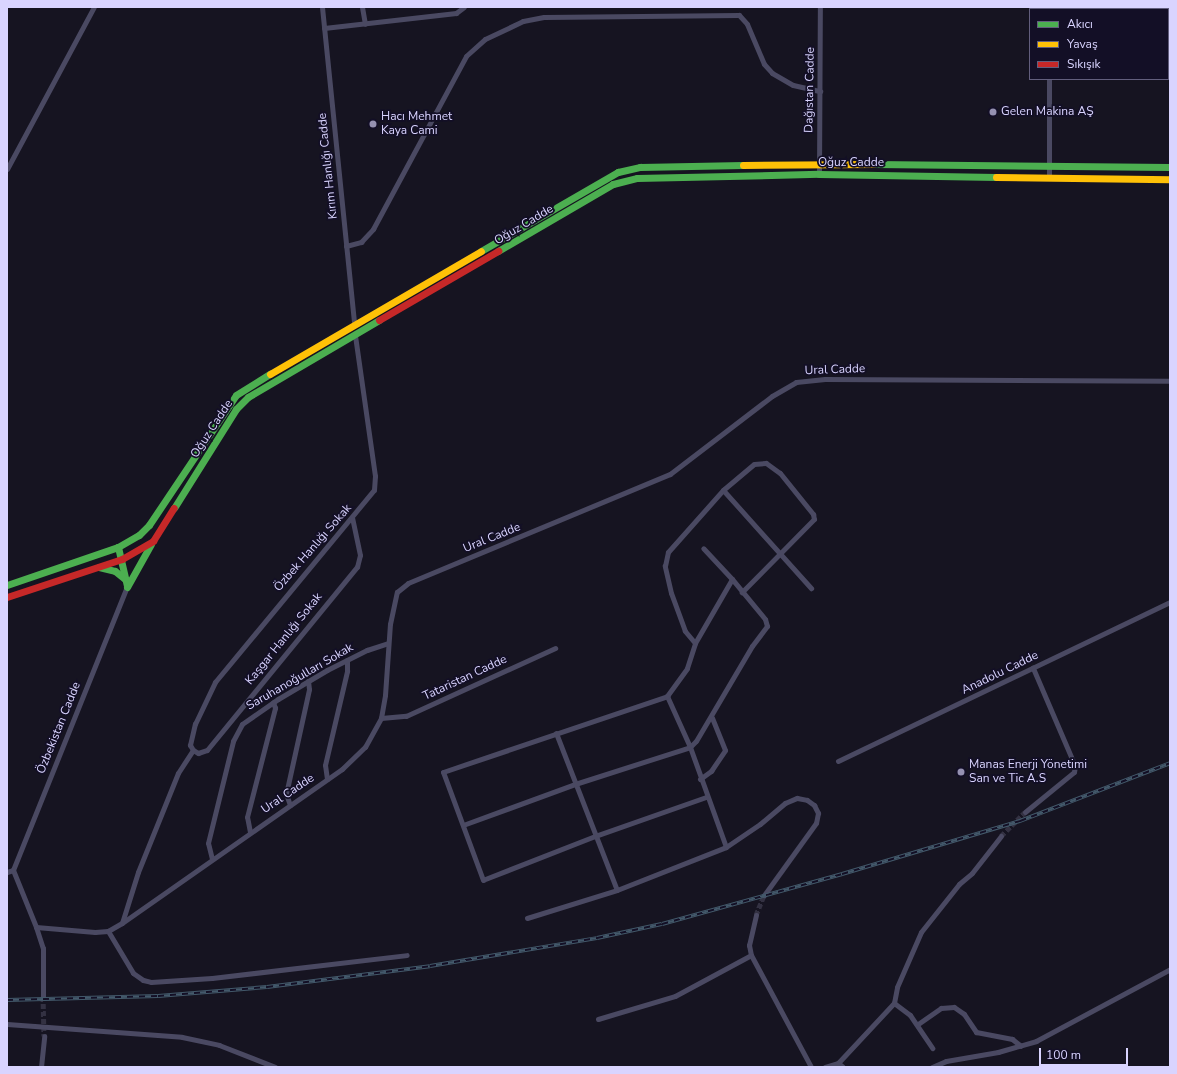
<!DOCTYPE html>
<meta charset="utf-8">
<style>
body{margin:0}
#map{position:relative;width:1177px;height:1074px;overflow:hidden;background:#161421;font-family:"Nunito Sans",sans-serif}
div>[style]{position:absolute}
.street-tunnel>*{height:5px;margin-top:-2.5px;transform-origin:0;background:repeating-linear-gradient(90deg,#333142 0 5px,transparent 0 7.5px)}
.street>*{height:5px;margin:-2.5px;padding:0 2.5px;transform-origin:2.5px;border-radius:2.5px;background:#4a4962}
.fast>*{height:7px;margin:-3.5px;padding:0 3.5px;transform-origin:3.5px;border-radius:3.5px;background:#4caf50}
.slow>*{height:7px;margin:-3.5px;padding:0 3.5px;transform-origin:3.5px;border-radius:3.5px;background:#ffc107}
.jam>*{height:7px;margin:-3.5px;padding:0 3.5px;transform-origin:3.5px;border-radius:3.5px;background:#c62828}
.rail>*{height:3.5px;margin-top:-1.75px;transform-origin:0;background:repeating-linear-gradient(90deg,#130f26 0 6px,#43596b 0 12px);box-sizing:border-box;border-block:1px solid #43596b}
.dots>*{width:11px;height:11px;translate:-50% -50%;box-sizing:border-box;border:2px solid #130f26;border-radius:50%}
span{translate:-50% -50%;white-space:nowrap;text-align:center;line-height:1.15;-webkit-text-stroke:3.5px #130f26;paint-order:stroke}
.street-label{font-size:12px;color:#d9d4ff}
.poi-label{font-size:12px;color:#d9d4ff}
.left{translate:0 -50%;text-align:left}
.frame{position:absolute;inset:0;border:8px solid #d9d4ff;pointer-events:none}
.legend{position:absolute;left:1029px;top:8px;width:140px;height:72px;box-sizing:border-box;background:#130f26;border:1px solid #625e7d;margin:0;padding:5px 7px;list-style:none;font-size:12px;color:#d9d4ff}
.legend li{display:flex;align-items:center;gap:8px;height:20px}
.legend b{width:20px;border:1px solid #625e7d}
.scale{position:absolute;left:1039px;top:1048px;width:89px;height:18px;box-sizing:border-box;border:2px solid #d9d4ff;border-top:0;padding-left:5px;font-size:12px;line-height:14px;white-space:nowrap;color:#d9d4ff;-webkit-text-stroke:3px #130f26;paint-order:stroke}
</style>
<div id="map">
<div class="street-tunnel">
<div style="left:1001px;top:836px;width:34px;rotate:-45deg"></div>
<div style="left:756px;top:915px;width:22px;rotate:-68deg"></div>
<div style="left:43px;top:996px;width:40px;rotate:88.6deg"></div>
</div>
<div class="street">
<div style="left:322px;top:7px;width:318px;rotate:84.2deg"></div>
<div style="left:362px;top:7px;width:17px;rotate:80deg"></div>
<div style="left:1049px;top:9px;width:2px;rotate:-90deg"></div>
<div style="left:324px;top:28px;width:133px;rotate:-6.5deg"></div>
<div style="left:456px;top:13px;width:10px;rotate:-37deg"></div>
<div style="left:7px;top:169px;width:184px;rotate:-61.8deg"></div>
<div style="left:819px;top:174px;width:167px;rotate:-89.7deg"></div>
<div style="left:1049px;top:178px;width:99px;rotate:-90deg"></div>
<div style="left:346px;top:246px;width:16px;rotate:-15deg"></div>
<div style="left:361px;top:242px;width:18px;rotate:-47deg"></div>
<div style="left:373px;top:229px;width:196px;rotate:-61.7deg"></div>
<div style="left:466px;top:56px;width:25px;rotate:-42deg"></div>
<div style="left:485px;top:39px;width:42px;rotate:-25.3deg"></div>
<div style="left:523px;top:21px;width:21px;rotate:-11deg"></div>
<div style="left:544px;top:17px;width:195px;rotate:-0.6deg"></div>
<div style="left:739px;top:15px;width:12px;rotate:48deg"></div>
<div style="left:747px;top:24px;width:43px;rotate:67deg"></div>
<div style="left:764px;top:64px;width:12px;rotate:48deg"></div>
<div style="left:772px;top:73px;width:24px;rotate:30deg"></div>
<div style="left:793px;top:85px;width:28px;rotate:13deg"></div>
<div style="left:723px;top:490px;width:132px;rotate:48.1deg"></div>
<div style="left:695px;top:643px;width:16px;rotate:-130deg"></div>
<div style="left:685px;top:631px;width:40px;rotate:-110.2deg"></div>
<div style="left:671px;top:593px;width:28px;rotate:-103deg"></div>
<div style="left:665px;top:566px;width:14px;rotate:-78deg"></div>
<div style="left:668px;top:552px;width:83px;rotate:-48.4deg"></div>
<div style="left:723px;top:490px;width:40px;rotate:-40deg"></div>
<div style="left:754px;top:464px;width:12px;rotate:-5deg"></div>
<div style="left:766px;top:463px;width:17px;rotate:36deg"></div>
<div style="left:780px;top:473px;width:53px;rotate:51.2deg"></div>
<div style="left:813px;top:514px;width:5px;rotate:79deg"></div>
<div style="left:814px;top:519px;width:103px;rotate:134.6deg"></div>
<div style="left:667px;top:696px;width:56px;rotate:65.7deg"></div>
<div style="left:690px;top:747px;width:106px;rotate:70.2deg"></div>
<div style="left:381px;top:718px;width:25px;rotate:-5deg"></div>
<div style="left:406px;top:716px;width:164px;rotate:-24.5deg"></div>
<div style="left:556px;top:733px;width:168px;rotate:68.8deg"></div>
<div style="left:193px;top:750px;width:6px;rotate:-121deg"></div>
<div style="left:190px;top:745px;width:22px;rotate:-77deg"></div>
<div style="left:195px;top:724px;width:47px;rotate:-64.5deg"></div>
<div style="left:215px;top:682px;width:249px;rotate:-50.4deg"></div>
<div style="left:374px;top:490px;width:14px;rotate:-86deg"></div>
<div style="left:375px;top:476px;width:141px;rotate:-98.1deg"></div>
<div style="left:193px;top:750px;width:6px;rotate:31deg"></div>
<div style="left:198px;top:753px;width:9px;rotate:-18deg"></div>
<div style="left:207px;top:750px;width:237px;rotate:-50.7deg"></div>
<div style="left:357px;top:567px;width:12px;rotate:-76deg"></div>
<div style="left:360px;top:555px;width:38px;rotate:-102deg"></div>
<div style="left:838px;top:761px;width:368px;rotate:-25.6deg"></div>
<div style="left:327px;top:779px;width:14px;rotate:-98deg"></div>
<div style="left:325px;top:765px;width:97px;rotate:-76.8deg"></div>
<div style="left:347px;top:671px;width:11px;rotate:-90deg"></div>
<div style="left:700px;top:779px;width:14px;rotate:-36deg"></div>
<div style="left:711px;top:771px;width:25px;rotate:-56deg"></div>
<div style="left:725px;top:750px;width:35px;rotate:-112deg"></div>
<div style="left:706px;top:797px;width:118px;rotate:160.6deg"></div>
<div style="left:595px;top:836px;width:120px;rotate:158.6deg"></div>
<div style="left:483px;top:880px;width:115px;rotate:-110.3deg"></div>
<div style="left:443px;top:772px;width:237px;rotate:-18.7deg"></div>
<div style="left:667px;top:696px;width:34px;rotate:-54deg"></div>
<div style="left:687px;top:668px;width:26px;rotate:-72deg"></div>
<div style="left:695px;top:643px;width:74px;rotate:-60deg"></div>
<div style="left:290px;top:805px;width:12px;rotate:-110deg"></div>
<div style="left:286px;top:794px;width:107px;rotate:-77.6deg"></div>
<div style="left:309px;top:689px;width:8px;rotate:-97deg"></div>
<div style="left:1025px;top:812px;width:63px;rotate:-39.2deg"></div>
<div style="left:1074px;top:772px;width:6px;rotate:-81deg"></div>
<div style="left:1075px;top:766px;width:107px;rotate:-113.2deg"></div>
<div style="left:463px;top:825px;width:119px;rotate:-20.1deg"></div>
<div style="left:575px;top:784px;width:121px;rotate:-17.8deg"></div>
<div style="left:690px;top:747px;width:8px;rotate:-45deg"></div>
<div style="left:696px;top:741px;width:110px;rotate:-59.5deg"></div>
<div style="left:752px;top:646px;width:25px;rotate:-53deg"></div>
<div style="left:767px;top:626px;width:7px;rotate:-106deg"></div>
<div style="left:765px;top:619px;width:52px;rotate:-129.5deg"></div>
<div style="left:732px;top:579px;width:42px;rotate:-133.1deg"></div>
<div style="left:250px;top:832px;width:15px;rotate:-101deg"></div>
<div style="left:247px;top:817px;width:113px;rotate:-75.6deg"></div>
<div style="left:275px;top:708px;width:6px;rotate:-108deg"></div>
<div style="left:212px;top:859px;width:16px;rotate:-104deg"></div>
<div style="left:208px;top:843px;width:105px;rotate:-76.2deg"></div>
<div style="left:233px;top:741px;width:19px;rotate:-62deg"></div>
<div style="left:242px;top:724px;width:44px;rotate:-34.8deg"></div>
<div style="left:278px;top:699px;width:57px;rotate:-30.6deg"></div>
<div style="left:327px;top:670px;width:45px;rotate:-26.6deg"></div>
<div style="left:367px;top:650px;width:22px;rotate:-18deg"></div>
<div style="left:13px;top:870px;width:61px;rotate:68deg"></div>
<div style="left:36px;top:927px;width:59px;rotate:4.8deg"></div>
<div style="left:95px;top:932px;width:13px;rotate:-4deg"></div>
<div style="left:108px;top:931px;width:16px;rotate:-30deg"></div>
<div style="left:122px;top:923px;width:269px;rotate:-35deg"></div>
<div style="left:342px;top:769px;width:32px;rotate:-44deg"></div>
<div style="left:365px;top:747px;width:33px;rotate:-61deg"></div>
<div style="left:381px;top:718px;width:23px;rotate:-80deg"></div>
<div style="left:385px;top:695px;width:71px;rotate:-86deg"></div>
<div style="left:390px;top:624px;width:33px;rotate:-78deg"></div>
<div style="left:397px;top:592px;width:14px;rotate:-39deg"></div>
<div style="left:408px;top:583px;width:284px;rotate:-22.6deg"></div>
<div style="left:670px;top:474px;width:128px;rotate:-37.4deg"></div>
<div style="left:772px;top:396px;width:28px;rotate:-30deg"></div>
<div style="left:796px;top:382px;width:29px;rotate:-6deg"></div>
<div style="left:825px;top:379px;width:345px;rotate:0.3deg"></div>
<div style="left:7px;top:872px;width:6px;rotate:-18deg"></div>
<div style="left:13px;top:870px;width:305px;rotate:-68.1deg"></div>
<div style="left:756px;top:915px;width:31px;rotate:103deg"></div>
<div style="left:749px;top:945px;width:10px;rotate:79deg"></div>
<div style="left:751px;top:955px;width:127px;rotate:61.8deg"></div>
<div style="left:527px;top:918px;width:94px;rotate:-17.3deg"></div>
<div style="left:617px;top:890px;width:117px;rotate:-21.5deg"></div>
<div style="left:726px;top:847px;width:41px;rotate:-34.1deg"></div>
<div style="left:760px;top:824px;width:33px;rotate:-40deg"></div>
<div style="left:785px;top:803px;width:13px;rotate:-23deg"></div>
<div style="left:797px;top:798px;width:10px;rotate:11deg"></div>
<div style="left:807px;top:800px;width:9px;rotate:36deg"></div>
<div style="left:814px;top:805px;width:9px;rotate:63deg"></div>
<div style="left:818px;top:813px;width:10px;rotate:101deg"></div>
<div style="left:816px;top:823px;width:89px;rotate:125.8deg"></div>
<div style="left:122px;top:923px;width:53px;rotate:-72.6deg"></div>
<div style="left:138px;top:872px;width:107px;rotate:-68deg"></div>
<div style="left:178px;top:773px;width:27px;rotate:-57deg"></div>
<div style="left:36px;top:927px;width:22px;rotate:72deg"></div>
<div style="left:43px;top:948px;width:48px;rotate:90deg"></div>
<div style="left:108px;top:931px;width:49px;rotate:59.2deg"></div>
<div style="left:133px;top:973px;width:12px;rotate:35deg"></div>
<div style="left:143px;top:980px;width:8px;rotate:14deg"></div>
<div style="left:151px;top:982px;width:61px;rotate:-3.8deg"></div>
<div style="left:212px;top:978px;width:196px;rotate:-6.7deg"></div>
<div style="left:894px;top:1003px;width:20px;rotate:37deg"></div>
<div style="left:910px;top:1015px;width:40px;rotate:56deg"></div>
<div style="left:598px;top:1019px;width:80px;rotate:-16.6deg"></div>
<div style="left:675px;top:996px;width:86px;rotate:-28.3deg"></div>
<div style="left:7px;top:1024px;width:175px;rotate:4.2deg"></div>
<div style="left:182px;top:1037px;width:38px;rotate:12deg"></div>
<div style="left:219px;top:1045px;width:60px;rotate:21.4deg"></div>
<div style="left:918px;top:1024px;width:28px;rotate:-35deg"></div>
<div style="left:941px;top:1008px;width:13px;rotate:-4deg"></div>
<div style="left:954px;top:1007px;width:12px;rotate:35deg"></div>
<div style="left:964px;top:1014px;width:22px;rotate:56deg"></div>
<div style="left:976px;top:1032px;width:37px;rotate:11deg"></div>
<div style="left:1012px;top:1039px;width:11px;rotate:38deg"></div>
<div style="left:838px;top:1063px;width:6px;rotate:39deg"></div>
<div style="left:41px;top:1067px;width:31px;rotate:-84deg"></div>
<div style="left:825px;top:1067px;width:14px;rotate:-17deg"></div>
<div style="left:838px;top:1063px;width:82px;rotate:-47deg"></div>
<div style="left:894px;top:1003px;width:16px;rotate:-79deg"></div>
<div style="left:897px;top:987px;width:60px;rotate:-66.4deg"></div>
<div style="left:921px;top:932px;width:61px;rotate:-51.6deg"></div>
<div style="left:959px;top:884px;width:17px;rotate:-40deg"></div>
<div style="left:972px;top:873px;width:47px;rotate:-51.9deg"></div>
<div style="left:932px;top:1067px;width:15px;rotate:-23deg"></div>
<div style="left:946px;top:1061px;width:53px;rotate:-9.8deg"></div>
<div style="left:998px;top:1052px;width:40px;rotate:-16deg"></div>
<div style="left:1036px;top:1041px;width:152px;rotate:-28.2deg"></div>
</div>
<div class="fast">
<div style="left:873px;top:164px;width:297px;rotate:0.6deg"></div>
<div style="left:481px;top:251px;width:158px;rotate:-30deg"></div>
<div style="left:618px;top:172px;width:23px;rotate:-13deg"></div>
<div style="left:640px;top:167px;width:103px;rotate:-1.1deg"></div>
<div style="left:498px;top:251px;width:133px;rotate:-30.2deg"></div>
<div style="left:613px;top:184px;width:25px;rotate:-14deg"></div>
<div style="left:637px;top:178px;width:182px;rotate:-1.3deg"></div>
<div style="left:819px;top:174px;width:177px;rotate:1deg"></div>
<div style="left:174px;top:508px;width:117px;rotate:-57.9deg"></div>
<div style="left:236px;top:409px;width:17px;rotate:-45deg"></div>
<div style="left:248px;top:397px;width:152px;rotate:-30.4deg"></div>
<div style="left:118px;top:547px;width:40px;rotate:77deg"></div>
<div style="left:99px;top:567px;width:16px;rotate:14deg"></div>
<div style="left:115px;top:571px;width:14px;rotate:39deg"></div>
<div style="left:7px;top:585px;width:117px;rotate:-18.9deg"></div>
<div style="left:118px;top:547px;width:24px;rotate:-30deg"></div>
<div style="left:139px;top:535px;width:14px;rotate:-45deg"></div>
<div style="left:149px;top:525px;width:156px;rotate:-56.2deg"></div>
<div style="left:236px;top:395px;width:40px;rotate:-32deg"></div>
<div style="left:127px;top:587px;width:49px;rotate:-60.8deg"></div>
</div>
<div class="slow">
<div style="left:743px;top:165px;width:130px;rotate:-0.4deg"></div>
<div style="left:996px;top:177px;width:174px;rotate:0.7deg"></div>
<div style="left:270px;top:374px;width:244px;rotate:-30.2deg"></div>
</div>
<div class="jam">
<div style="left:379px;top:320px;width:138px;rotate:-30.1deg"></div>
<div style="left:7px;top:597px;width:121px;rotate:-18.3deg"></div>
<div style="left:122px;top:559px;width:36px;rotate:-30deg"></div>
<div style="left:153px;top:541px;width:39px;rotate:-58deg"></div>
</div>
<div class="rail">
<div style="left:7px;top:1000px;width:151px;rotate:-1.5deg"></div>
<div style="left:158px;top:996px;width:109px;rotate:-4.7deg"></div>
<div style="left:267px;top:987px;width:164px;rotate:-7.3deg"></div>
<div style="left:430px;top:966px;width:169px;rotate:-9.5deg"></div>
<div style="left:597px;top:938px;width:66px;rotate:-12.2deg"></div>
<div style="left:662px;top:924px;width:187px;rotate:-15.5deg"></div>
<div style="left:842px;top:874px;width:186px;rotate:-16.6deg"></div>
<div style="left:1020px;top:821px;width:161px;rotate:-21.1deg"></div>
</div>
<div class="dots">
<div style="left:993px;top:112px;background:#9591b1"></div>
<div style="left:373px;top:124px;background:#9591b1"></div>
<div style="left:961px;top:772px;background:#9591b1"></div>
</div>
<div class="street-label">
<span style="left:810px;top:90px;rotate:-89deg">Dağıstan Cadde</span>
<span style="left:851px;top:163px">Oğuz Cadde</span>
<span style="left:328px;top:166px;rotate:-96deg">Kırım Hanlığı Cadde</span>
<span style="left:524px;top:225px;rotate:-31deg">Oğuz Cadde</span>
<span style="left:835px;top:370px;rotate:-2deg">Ural Cadde</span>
<span style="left:212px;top:429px;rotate:-57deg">Oğuz Cadde</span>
<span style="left:492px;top:538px;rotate:-22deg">Ural Cadde</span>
<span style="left:313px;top:548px;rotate:-49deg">Özbek Hanlığı Sokak</span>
<span style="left:284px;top:639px;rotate:-51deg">Kaşgar Hanlığı Sokak</span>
<span style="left:1000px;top:673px;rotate:-26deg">Anadolu Cadde</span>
<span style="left:300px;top:677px;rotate:-30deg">Saruhanoğulları Sokak</span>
<span style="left:465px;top:678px;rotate:-25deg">Tataristan Cadde</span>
<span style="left:59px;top:728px;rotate:-68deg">Özbekistan Cadde</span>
<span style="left:288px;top:794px;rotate:-34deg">Ural Cadde</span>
</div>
<div class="poi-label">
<span class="left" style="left:1001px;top:112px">Gelen Makina AŞ</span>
<span class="left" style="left:381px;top:124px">Hacı Mehmet<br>Kaya Cami</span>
<span class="left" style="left:969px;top:772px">Manas Enerji Yönetimi<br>San ve Tic A.S</span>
</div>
<div class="frame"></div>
<ul class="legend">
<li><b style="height:5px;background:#4caf50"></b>Akıcı</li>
<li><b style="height:5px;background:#ffc107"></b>Yavaş</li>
<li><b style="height:5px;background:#c62828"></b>Sıkışık</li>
</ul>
<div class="scale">100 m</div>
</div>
